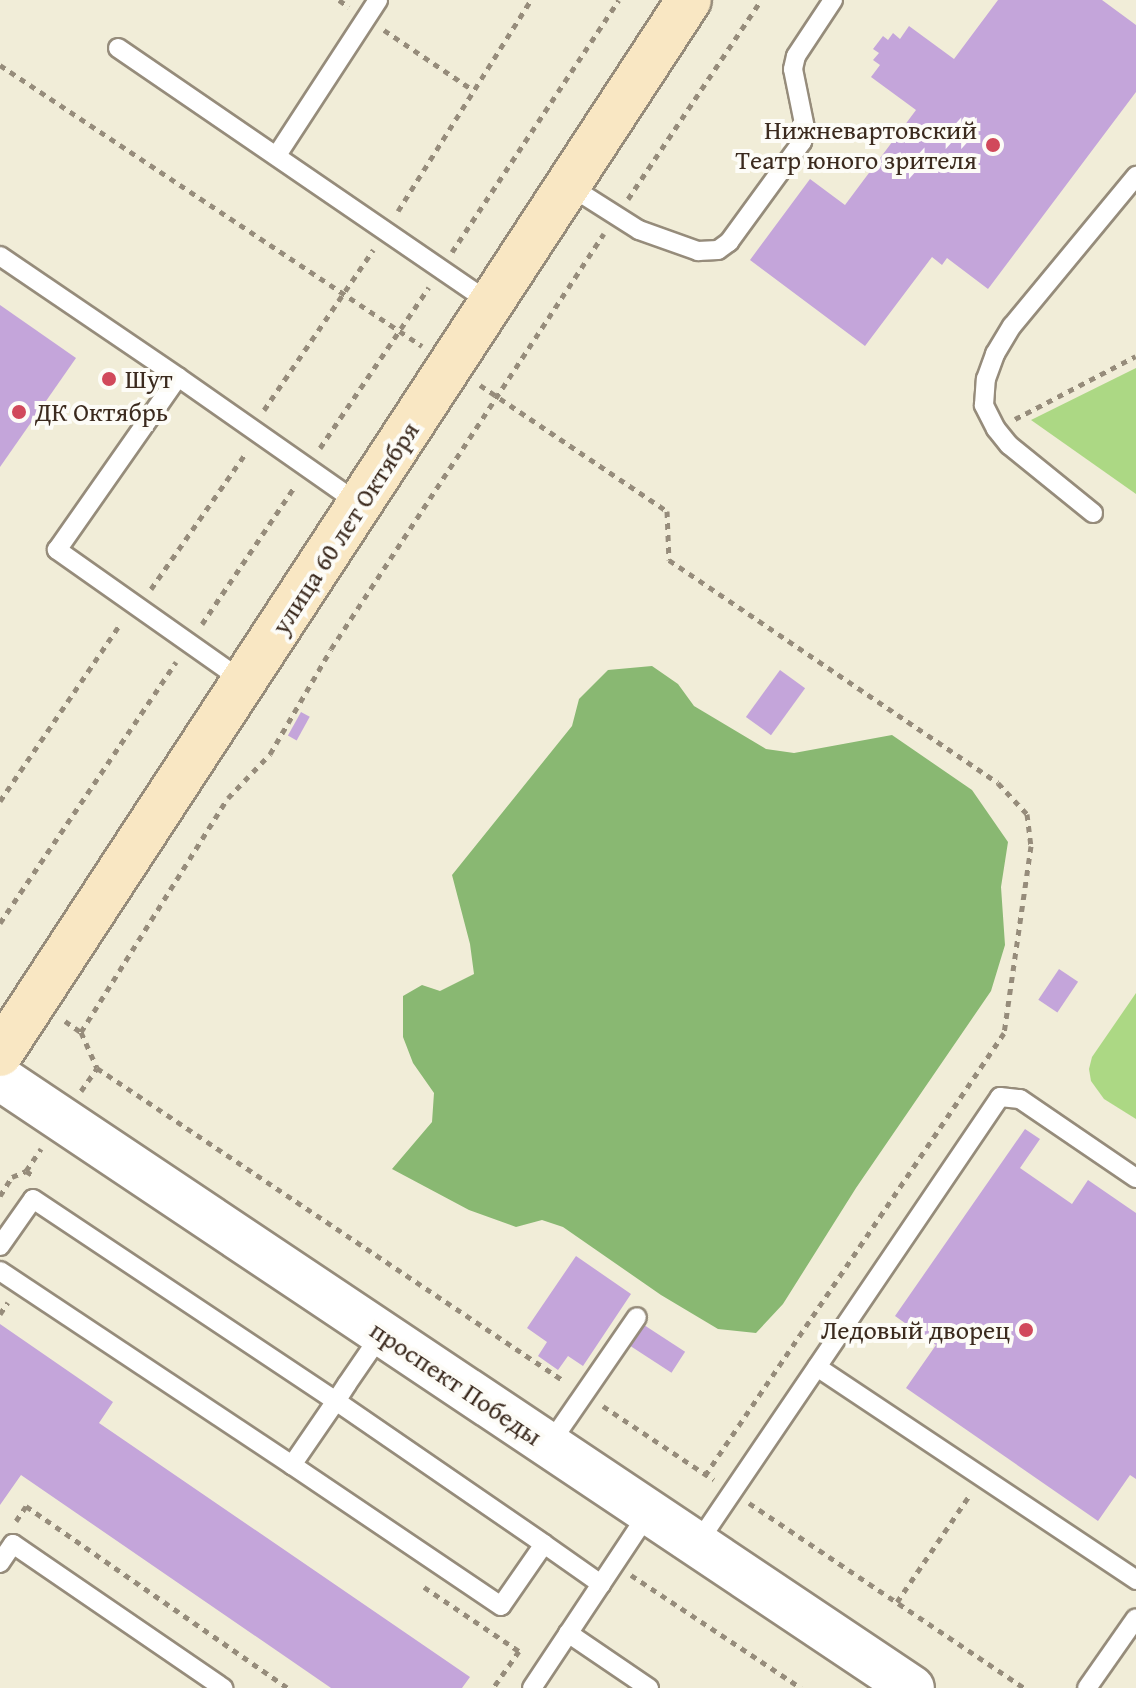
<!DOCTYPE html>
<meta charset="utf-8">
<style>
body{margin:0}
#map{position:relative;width:1136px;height:1688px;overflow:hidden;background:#f1edd8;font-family:"Gentium Book Plus",serif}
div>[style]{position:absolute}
.green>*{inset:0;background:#acd884}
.forest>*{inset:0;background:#89b872}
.building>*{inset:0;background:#c4a5da;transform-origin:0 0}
.path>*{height:5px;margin-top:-2.5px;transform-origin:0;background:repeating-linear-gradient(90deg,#968c7b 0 6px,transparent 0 12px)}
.roads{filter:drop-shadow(2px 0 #968c7b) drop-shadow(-2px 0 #968c7b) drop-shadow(0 2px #968c7b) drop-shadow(0 -2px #968c7b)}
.service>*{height:18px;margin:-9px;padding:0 9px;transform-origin:9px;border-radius:9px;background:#fff}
.tertiary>*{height:44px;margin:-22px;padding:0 22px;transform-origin:22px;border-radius:22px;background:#fff}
.secondary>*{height:44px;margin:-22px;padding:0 22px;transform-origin:22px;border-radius:22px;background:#f9e7c3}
.dots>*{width:22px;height:22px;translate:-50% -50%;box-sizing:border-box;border:4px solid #fdfcf7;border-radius:50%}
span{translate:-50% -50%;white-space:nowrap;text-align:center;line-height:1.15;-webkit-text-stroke:8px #fdfcf7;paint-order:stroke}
.poi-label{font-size:26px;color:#3b2a1e}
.right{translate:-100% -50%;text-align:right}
.left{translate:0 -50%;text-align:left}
.street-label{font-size:26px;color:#3b2a1e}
</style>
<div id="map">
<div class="green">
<div style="clip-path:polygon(1136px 368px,1136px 494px,1031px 420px)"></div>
<div style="clip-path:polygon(1136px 993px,1136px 1119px,1104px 1099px,1091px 1081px,1089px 1069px,1092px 1057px)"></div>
</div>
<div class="forest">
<div style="clip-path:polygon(652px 666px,678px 684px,694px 706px,766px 749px,794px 753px,892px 735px,972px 790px,1008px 842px,1001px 887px,1005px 945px,991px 991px,856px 1188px,783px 1304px,756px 1333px,718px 1329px,661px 1295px,563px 1227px,542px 1220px,516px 1227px,469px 1210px,392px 1169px,432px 1122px,434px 1093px,413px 1063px,403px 1037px,403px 996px,422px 985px,440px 991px,474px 974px,470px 944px,452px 875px,572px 726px,579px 699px,608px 670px)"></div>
</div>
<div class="building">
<div style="clip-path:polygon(998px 0,1102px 0,1136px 25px,1136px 92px,988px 289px,947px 258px,942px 265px,932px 257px,865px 346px,750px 260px,810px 179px,845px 205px,916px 110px,871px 77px,880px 65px,873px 60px,879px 53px,873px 49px,883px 36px,888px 40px,893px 33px,900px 39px,909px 26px,954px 59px)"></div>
<div style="clip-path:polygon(0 305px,76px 358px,0 467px)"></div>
<div style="left:780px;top:670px;width:31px;height:58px;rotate:36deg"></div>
<div style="left:301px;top:712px;width:10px;height:27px;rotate:29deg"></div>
<div style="left:1059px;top:969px;width:23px;height:37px;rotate:34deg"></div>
<div style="clip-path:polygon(1025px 1129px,1040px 1139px,1020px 1168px,1072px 1204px,1088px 1180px,1136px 1213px,1136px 1479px,1130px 1475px,1098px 1521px,906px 1388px,936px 1345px,895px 1316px)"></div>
<div style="clip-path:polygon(576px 1256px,631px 1294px,583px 1366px,568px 1356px,558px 1370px,538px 1356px,547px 1342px,527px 1328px)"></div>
<div style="clip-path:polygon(0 1324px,113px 1402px,99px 1423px,470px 1677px,462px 1688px,331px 1688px,21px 1475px,0 1505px)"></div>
<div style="left:644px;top:1325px;width:49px;height:25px;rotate:33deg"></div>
</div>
<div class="path">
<div style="left:339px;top:0;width:12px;rotate:35deg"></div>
<div style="left:384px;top:30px;width:107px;rotate:34deg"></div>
<div style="left:0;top:65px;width:507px;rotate:33.66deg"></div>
<div style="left:628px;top:199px;width:239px;rotate:-56.2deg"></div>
<div style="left:398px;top:211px;width:249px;rotate:-57.8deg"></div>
<div style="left:452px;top:252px;width:302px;rotate:-56.5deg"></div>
<div style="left:480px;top:385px;width:225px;rotate:34deg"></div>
<div style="left:667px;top:511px;width:49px;rotate:87.7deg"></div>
<div style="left:669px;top:560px;width:397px;rotate:34.1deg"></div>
<div style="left:998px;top:783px;width:42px;rotate:46.9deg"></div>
<div style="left:1027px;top:814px;width:32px;rotate:83deg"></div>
<div style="left:1031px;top:846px;width:189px;rotate:98.2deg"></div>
<div style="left:1004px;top:1033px;width:532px;rotate:124.05deg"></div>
<div style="left:264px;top:410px;width:194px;rotate:-55.7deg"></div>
<div style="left:1015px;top:419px;width:136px;rotate:-27.5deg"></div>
<div style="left:320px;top:448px;width:194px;rotate:-55.9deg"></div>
<div style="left:151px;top:589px;width:166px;rotate:-55.1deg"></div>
<div style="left:202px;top:624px;width:166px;rotate:-56deg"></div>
<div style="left:0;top:801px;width:215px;rotate:-55.8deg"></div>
<div style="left:0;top:923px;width:315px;rotate:-56deg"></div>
<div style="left:65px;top:1021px;width:19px;rotate:35deg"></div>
<div style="left:81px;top:1032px;width:39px;rotate:66deg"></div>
<div style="left:97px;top:1068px;width:562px;rotate:33.83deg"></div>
<div style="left:81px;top:1032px;width:276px;rotate:-57.9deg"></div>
<div style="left:228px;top:798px;width:61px;rotate:-46.3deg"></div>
<div style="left:270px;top:754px;width:121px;rotate:-59.8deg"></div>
<div style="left:331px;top:649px;width:497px;rotate:-56.7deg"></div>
<div style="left:81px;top:1091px;width:28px;rotate:-55deg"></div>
<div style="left:26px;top:1171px;width:27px;rotate:-56deg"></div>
<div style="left:0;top:1196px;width:22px;rotate:-58deg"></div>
<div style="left:12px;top:1177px;width:15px;rotate:-23deg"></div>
<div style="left:26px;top:1171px;width:9px;rotate:32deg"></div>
<div style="left:0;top:1314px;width:14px;rotate:-56deg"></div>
<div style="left:603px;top:1406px;width:133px;rotate:33.7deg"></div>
<div style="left:749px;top:1503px;width:331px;rotate:33.9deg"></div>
<div style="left:16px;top:1521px;width:18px;rotate:-56deg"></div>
<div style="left:26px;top:1506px;width:319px;rotate:34.8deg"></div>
<div style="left:631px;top:1575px;width:204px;rotate:33.6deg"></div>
<div style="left:424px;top:1587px;width:115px;rotate:34deg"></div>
<div style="left:519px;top:1651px;width:45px;rotate:125.1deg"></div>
<div style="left:897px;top:1602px;width:128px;rotate:-55.8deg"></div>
</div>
<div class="roads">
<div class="service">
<div style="left:118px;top:48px;width:452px;rotate:34.4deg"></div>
<div style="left:277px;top:155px;width:185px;rotate:-56.9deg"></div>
<div style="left:568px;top:185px;width:84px;rotate:32.4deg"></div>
<div style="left:639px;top:230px;width:63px;rotate:19.6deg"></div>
<div style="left:698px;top:251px;width:20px;rotate:-3deg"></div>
<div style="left:718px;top:250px;width:14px;rotate:-36deg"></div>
<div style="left:729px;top:242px;width:124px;rotate:-53.9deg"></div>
<div style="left:802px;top:142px;width:14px;rotate:-78deg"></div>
<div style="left:805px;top:128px;width:60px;rotate:-101.5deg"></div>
<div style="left:793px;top:69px;width:13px;rotate:-77deg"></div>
<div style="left:796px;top:56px;width:67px;rotate:-56.5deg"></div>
<div style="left:0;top:256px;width:215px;rotate:34.2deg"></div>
<div style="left:1093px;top:513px;width:108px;rotate:-141deg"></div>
<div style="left:1009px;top:445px;width:21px;rotate:-129deg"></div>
<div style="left:996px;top:429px;width:27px;rotate:-117deg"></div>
<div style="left:984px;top:405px;width:26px;rotate:-86deg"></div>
<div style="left:986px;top:379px;width:27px;rotate:-70deg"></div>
<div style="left:995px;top:354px;width:33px;rotate:-59deg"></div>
<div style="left:1012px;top:326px;width:195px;rotate:-50.4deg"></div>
<div style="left:243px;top:681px;width:228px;rotate:-144.8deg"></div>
<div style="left:57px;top:550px;width:211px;rotate:-55deg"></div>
<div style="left:178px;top:377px;width:223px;rotate:35deg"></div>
<div style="left:0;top:1246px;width:57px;rotate:-54.9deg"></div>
<div style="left:33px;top:1199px;width:364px;rotate:33.7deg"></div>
<div style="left:336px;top:1401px;width:252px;rotate:34.5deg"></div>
<div style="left:544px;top:1544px;width:75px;rotate:124.7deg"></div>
<div style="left:501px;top:1606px;width:252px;rotate:-146deg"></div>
<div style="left:292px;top:1465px;width:78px;rotate:-55.5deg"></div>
<div style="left:336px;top:1401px;width:20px;rotate:-57deg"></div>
<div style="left:347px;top:1384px;width:62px;rotate:-55.5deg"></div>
<div style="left:0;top:1271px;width:351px;rotate:33.6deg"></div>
<div style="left:817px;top:1367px;width:384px;rotate:33.7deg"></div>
<div style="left:549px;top:1445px;width:155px;rotate:-55.5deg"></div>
<div style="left:544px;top:1544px;width:70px;rotate:35.1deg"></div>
<div style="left:697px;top:1544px;width:540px;rotate:-55.87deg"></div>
<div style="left:1000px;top:1097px;width:20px;rotate:6deg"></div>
<div style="left:1020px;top:1099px;width:140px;rotate:34.3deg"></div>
<div style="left:0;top:1563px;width:23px;rotate:-56deg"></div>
<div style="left:13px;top:1544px;width:255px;rotate:34.4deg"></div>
<div style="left:568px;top:1633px;width:98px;rotate:34.2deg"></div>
<div style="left:532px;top:1688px;width:211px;rotate:-56.4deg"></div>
<div style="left:1087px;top:1688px;width:85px;rotate:-55deg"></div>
</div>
<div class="tertiary">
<div style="left:0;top:1078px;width:1097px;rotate:33.78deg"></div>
</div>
<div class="secondary">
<div style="left:0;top:1054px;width:1259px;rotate:-56.83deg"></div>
</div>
</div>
<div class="dots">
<div style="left:993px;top:145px;background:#d1495b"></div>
<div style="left:109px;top:379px;background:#d1495b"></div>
<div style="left:19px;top:412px;background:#d1495b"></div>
<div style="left:1026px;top:1330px;background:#d1495b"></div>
</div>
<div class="poi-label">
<span class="right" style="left:977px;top:145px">Нижневартовский<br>Театр юного зрителя</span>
<span class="left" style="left:125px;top:379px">Шут</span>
<span class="left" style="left:35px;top:412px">ДК Октябрь</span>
<span class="right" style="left:1010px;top:1330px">Ледовый дворец</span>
</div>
<div class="street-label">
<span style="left:345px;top:528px;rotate:-57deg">улица 60 лет Октября</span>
<span style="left:456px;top:1383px;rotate:34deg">проспект Победы</span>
</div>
</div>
